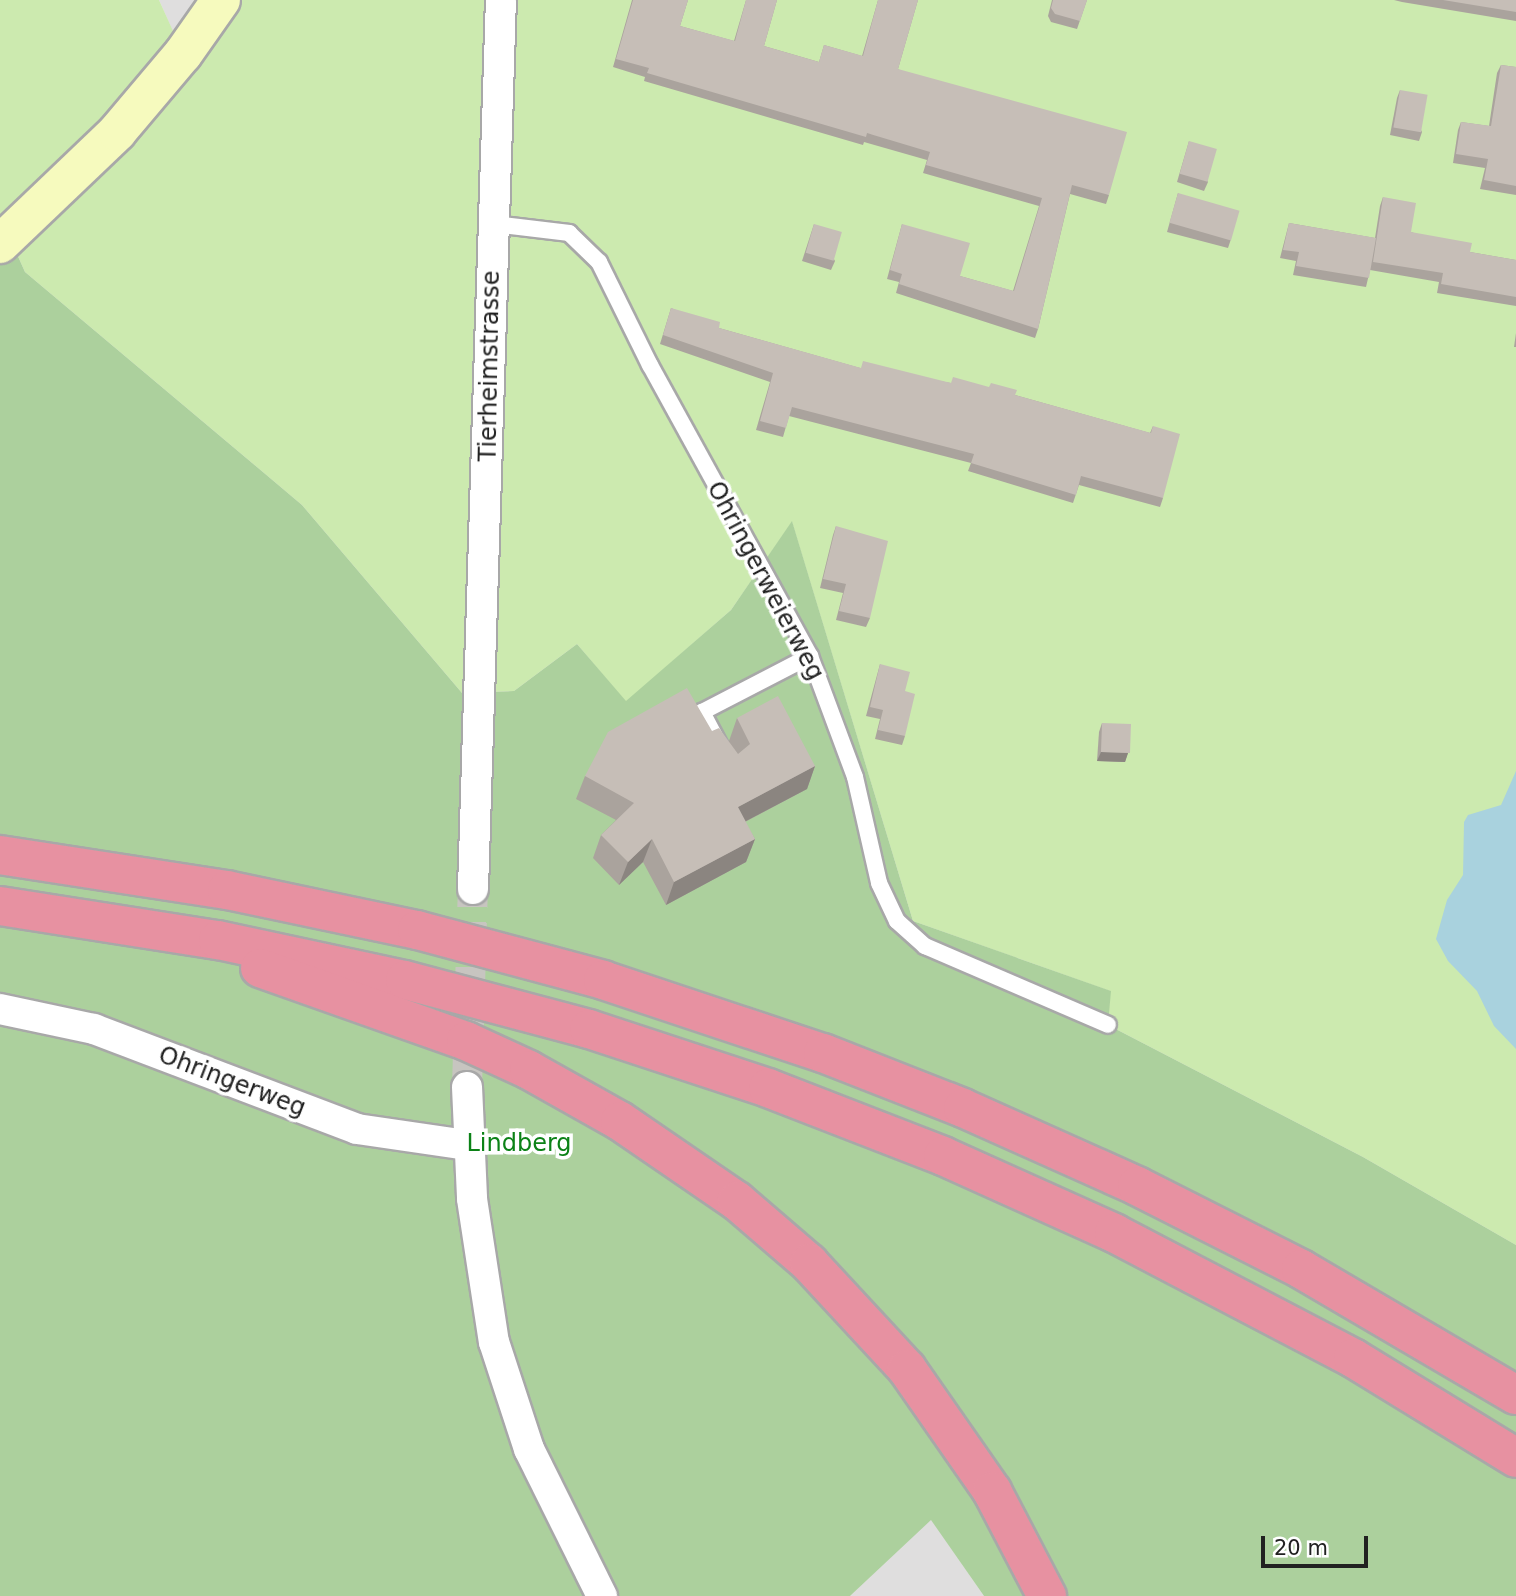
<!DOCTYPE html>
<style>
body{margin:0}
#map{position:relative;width:1516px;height:1596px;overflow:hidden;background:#f1eee8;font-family:"DejaVu Sans",sans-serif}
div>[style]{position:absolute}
.residential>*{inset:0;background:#dfdede}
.grass>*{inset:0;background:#cceaaf}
.forest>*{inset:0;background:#acd09d}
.water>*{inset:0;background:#a9d2de}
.street-tunnel>*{height:30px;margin-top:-15px;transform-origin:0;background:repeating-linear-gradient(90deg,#c7c5c0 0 30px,transparent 0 45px)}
.roads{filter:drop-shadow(2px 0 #a8a8a8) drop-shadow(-2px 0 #a8a8a8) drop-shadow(0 2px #a8a8a8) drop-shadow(0 -2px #a8a8a8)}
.lane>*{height:16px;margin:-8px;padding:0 8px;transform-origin:8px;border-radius:8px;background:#fff}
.street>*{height:30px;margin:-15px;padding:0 15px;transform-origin:15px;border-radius:15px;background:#fff}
.secondary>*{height:38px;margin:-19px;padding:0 19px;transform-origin:19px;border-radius:19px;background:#f6fabe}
.highway>*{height:38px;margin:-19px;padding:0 19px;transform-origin:19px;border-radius:19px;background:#e791a1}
.wall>*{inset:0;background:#aaa39d}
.shaded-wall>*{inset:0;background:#8b8580}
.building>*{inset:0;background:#c6beb7;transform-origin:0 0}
span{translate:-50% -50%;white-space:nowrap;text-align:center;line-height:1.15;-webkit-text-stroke:7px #fff;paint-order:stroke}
.street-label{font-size:24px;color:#212121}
.park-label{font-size:24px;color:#0c8217}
.scale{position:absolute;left:1261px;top:1536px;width:107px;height:32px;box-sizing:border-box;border:4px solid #212121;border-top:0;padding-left:9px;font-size:21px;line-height:24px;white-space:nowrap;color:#212121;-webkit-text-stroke:5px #fff;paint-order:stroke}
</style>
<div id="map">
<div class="residential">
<div style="clip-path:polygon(159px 0,221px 0,183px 54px)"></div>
<div style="clip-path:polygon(931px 1519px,984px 1596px,850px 1596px)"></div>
</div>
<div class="grass">
<div style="clip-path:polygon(0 0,159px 0,183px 53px,221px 0,1516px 0,1516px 1245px,1363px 1157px,1108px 1025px,1110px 991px,913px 921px,792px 522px,731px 610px,626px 702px,577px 644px,514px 691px,462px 693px,302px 505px,25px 272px,0 216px)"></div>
</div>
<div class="forest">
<div style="clip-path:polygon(0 216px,25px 272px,302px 505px,462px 693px,514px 691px,577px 644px,626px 701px,731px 610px,792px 521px,913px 921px,1111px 991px,1108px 1025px,1363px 1157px,1516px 1245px,1516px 1596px,984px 1596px,931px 1520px,850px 1596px,0 1596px)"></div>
</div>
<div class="water">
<div style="clip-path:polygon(1516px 771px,1516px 1049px,1494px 1026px,1477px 991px,1448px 961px,1436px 939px,1447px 900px,1463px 875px,1464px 822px,1468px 815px,1501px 805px)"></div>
</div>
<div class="street-tunnel">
<div style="left:467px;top:1087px;width:198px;rotate:-88.3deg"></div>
</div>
<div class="roads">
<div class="lane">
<div style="left:494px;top:224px;width:76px;rotate:6.8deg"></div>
<div style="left:569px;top:233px;width:42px;rotate:44deg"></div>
<div style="left:599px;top:262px;width:115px;rotate:63.7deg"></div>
<div style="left:650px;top:365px;width:332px;rotate:61.2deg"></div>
<div style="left:810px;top:656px;width:129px;rotate:69.6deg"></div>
<div style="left:855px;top:777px;width:109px;rotate:77.2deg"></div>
<div style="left:879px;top:883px;width:42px;rotate:64.7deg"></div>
<div style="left:897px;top:921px;width:38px;rotate:42deg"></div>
<div style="left:925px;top:946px;width:199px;rotate:23.3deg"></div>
<div style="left:721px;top:748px;width:41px;rotate:-117.8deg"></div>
<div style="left:702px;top:712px;width:122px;rotate:-27.4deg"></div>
</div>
<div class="street">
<div style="left:473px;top:889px;width:889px;rotate:-88.2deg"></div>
<div style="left:0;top:1009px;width:96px;rotate:12deg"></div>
<div style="left:94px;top:1029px;width:281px;rotate:20.8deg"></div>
<div style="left:357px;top:1129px;width:111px;rotate:8.3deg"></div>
<div style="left:467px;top:1087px;width:112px;rotate:87.4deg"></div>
<div style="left:472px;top:1199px;width:145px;rotate:81.3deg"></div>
<div style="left:494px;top:1342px;width:113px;rotate:71.9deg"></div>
<div style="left:529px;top:1449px;width:164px;rotate:63.6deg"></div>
</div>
<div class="secondary">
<div style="left:0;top:244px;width:162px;rotate:-43.7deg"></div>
<div style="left:117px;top:132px;width:102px;rotate:-49.8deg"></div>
<div style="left:183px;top:54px;width:66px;rotate:-54.9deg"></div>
</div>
<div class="highway">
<div style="left:0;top:855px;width:230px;rotate:8.8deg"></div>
<div style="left:227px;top:890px;width:194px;rotate:11.9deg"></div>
<div style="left:417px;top:930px;width:193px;rotate:15deg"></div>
<div style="left:603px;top:980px;width:232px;rotate:18.4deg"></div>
<div style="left:823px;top:1053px;width:150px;rotate:21.4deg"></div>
<div style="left:963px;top:1108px;width:191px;rotate:24.1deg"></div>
<div style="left:1137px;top:1186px;width:184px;rotate:26.8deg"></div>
<div style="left:1301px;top:1269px;width:249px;rotate:30.4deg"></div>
<div style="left:0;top:906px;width:221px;rotate:8.9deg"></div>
<div style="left:218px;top:940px;width:191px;rotate:12.1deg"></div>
<div style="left:405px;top:980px;width:190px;rotate:14.9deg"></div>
<div style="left:589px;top:1029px;width:188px;rotate:18.2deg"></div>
<div style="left:768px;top:1088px;width:188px;rotate:21.2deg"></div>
<div style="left:943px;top:1156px;width:188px;rotate:24.2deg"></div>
<div style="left:1114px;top:1233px;width:270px;rotate:27.6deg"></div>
<div style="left:1353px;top:1358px;width:191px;rotate:31.5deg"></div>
<div style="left:260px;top:968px;width:219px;rotate:19.5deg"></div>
<div style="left:466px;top:1041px;width:69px;rotate:24.7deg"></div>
<div style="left:529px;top:1070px;width:104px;rotate:29.3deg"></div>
<div style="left:620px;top:1121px;width:142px;rotate:34.4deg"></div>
<div style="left:737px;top:1201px;width:95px;rotate:40.7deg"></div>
<div style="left:809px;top:1263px;width:144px;rotate:47.2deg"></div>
<div style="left:907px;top:1369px;width:149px;rotate:55.1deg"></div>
<div style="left:992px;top:1491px;width:119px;rotate:62.4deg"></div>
</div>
</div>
<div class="wall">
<div style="clip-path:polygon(632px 0,688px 0,680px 26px,734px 41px,746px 0,777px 0,764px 46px,819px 62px,824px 45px,862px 56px,878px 0,918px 0,898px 69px,1109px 195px,1106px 204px,1070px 194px,1038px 329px,1035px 338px,896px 293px,899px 282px,887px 279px,902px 224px,960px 276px,1013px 291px,1039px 206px,923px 173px,927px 160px,864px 142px,863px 145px,644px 81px,645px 77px,613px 67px)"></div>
<div style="clip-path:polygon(1052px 0,1087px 0,1077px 29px,1051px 22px,1048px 16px)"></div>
<div style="clip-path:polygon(1394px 0,1516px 0,1516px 21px,1402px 2px)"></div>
<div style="clip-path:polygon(1501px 65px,1516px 67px,1516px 195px,1480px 189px,1485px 168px,1453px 163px,1458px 130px,1461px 122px,1489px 126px,1497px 73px)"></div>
<div style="clip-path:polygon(1400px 90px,1422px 132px,1419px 141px,1390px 135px,1397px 98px)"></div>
<div style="clip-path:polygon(1189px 141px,1208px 182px,1204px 191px,1177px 182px)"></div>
<div style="clip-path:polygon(1178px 193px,1231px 239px,1228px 248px,1167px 232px)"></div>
<div style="clip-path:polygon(1383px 197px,1411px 232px,1470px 252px,1516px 260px,1516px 306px,1437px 293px,1439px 282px,1370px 270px,1366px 287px,1293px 275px,1296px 261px,1280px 258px,1289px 223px,1375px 238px,1380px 206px)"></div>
<div style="clip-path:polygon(814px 224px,835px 261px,831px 270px,802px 261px)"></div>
<div style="clip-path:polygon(671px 308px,719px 328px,860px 368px,951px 383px,1015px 395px,1150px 433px,1153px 426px,1163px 498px,1160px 507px,1079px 485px,1073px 503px,968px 471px,971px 463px,789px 416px,783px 437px,756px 430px,770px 382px,660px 344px)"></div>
<div style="clip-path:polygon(1516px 333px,1516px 347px,1514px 347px)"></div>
<div style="clip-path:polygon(836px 526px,870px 618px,866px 627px,836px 620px,843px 593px,820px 588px,833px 535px)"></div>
<div style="clip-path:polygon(880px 664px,905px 691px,905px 736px,902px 745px,875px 739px,880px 719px,866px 716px)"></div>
<div style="clip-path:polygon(737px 718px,815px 766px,807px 789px,745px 822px,755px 839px,746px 862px,666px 905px,643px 862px,619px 885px,593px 858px,601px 835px,616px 820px,576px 799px,585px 776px,729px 741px)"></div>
<div style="clip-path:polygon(1102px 723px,1128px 753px,1125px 762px,1097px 761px,1099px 732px)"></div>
</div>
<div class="shaded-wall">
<div style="clip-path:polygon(1101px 752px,1128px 753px,1125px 762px,1097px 761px)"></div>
<div style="clip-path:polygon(815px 766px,807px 789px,729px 830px,738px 807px)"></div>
<div style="clip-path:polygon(652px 839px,643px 862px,619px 885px,628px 862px)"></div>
<div style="clip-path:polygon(755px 839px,746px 862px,666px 905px,674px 882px)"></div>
</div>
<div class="building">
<div style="clip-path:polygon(633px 0,688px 0,680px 26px,735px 41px,746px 0,777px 0,764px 46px,819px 62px,824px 45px,863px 56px,878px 0,918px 0,898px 69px,1127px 132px,1109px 195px,1072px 185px,1038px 329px,899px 284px,902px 274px,890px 270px,902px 224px,970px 243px,960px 276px,1014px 291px,1042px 198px,926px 165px,930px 152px,867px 133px,866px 137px,647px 73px,649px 68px,616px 59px)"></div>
<div style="clip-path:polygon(1053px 0,1087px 0,1080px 21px,1055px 14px,1051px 8px)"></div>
<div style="clip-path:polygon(1443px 0,1516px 0,1516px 12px)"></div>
<div style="clip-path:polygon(1501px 65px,1516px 67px,1516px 186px,1484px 180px,1488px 159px,1456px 154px,1461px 122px,1491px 126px)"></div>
<div style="left:1400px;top:90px;width:28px;height:38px;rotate:10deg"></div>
<div style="left:1189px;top:141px;width:29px;height:34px;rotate:16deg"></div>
<div style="left:1178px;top:193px;width:64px;height:31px;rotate:16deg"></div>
<div style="clip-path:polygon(1383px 197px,1416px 203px,1411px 232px,1472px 243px,1470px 252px,1516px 260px,1516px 297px,1441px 284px,1443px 273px,1373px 262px)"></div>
<div style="clip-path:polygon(1289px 223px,1376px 238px,1369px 278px,1296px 266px,1299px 252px,1283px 250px)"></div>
<div style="left:814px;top:224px;width:29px;height:30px;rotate:16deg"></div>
<div style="clip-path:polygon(671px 308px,720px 322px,719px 328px,861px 368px,863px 361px,951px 383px,953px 377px,989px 387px,991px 383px,1017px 390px,1015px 395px,1151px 433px,1153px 426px,1180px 434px,1163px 498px,1081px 476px,1076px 495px,971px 463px,974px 454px,792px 407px,786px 428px,760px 421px,773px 373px,663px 335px)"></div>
<div style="clip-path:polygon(836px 526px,888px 541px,870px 618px,839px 611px,846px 584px,823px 579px)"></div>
<div style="clip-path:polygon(880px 664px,910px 672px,905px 691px,915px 694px,905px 736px,878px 730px,883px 710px,870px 707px)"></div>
<div style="clip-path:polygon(687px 688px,712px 731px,719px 728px,738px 754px,750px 744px,737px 718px,778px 696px,815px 766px,738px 807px,755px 839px,674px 882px,652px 839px,628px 862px,601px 835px,634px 803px,585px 776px,608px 732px)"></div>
<div style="left:1102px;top:723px;width:29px;height:29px;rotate:2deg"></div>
</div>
<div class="street-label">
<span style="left:490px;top:366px;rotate:-89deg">Tierheimstrasse</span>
<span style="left:765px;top:581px;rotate:62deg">Ohringerweierweg</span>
<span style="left:232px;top:1082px;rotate:21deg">Ohringerweg</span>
</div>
<div class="park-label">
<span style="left:519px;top:1144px">Lindberg</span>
</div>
<div class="scale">20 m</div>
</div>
